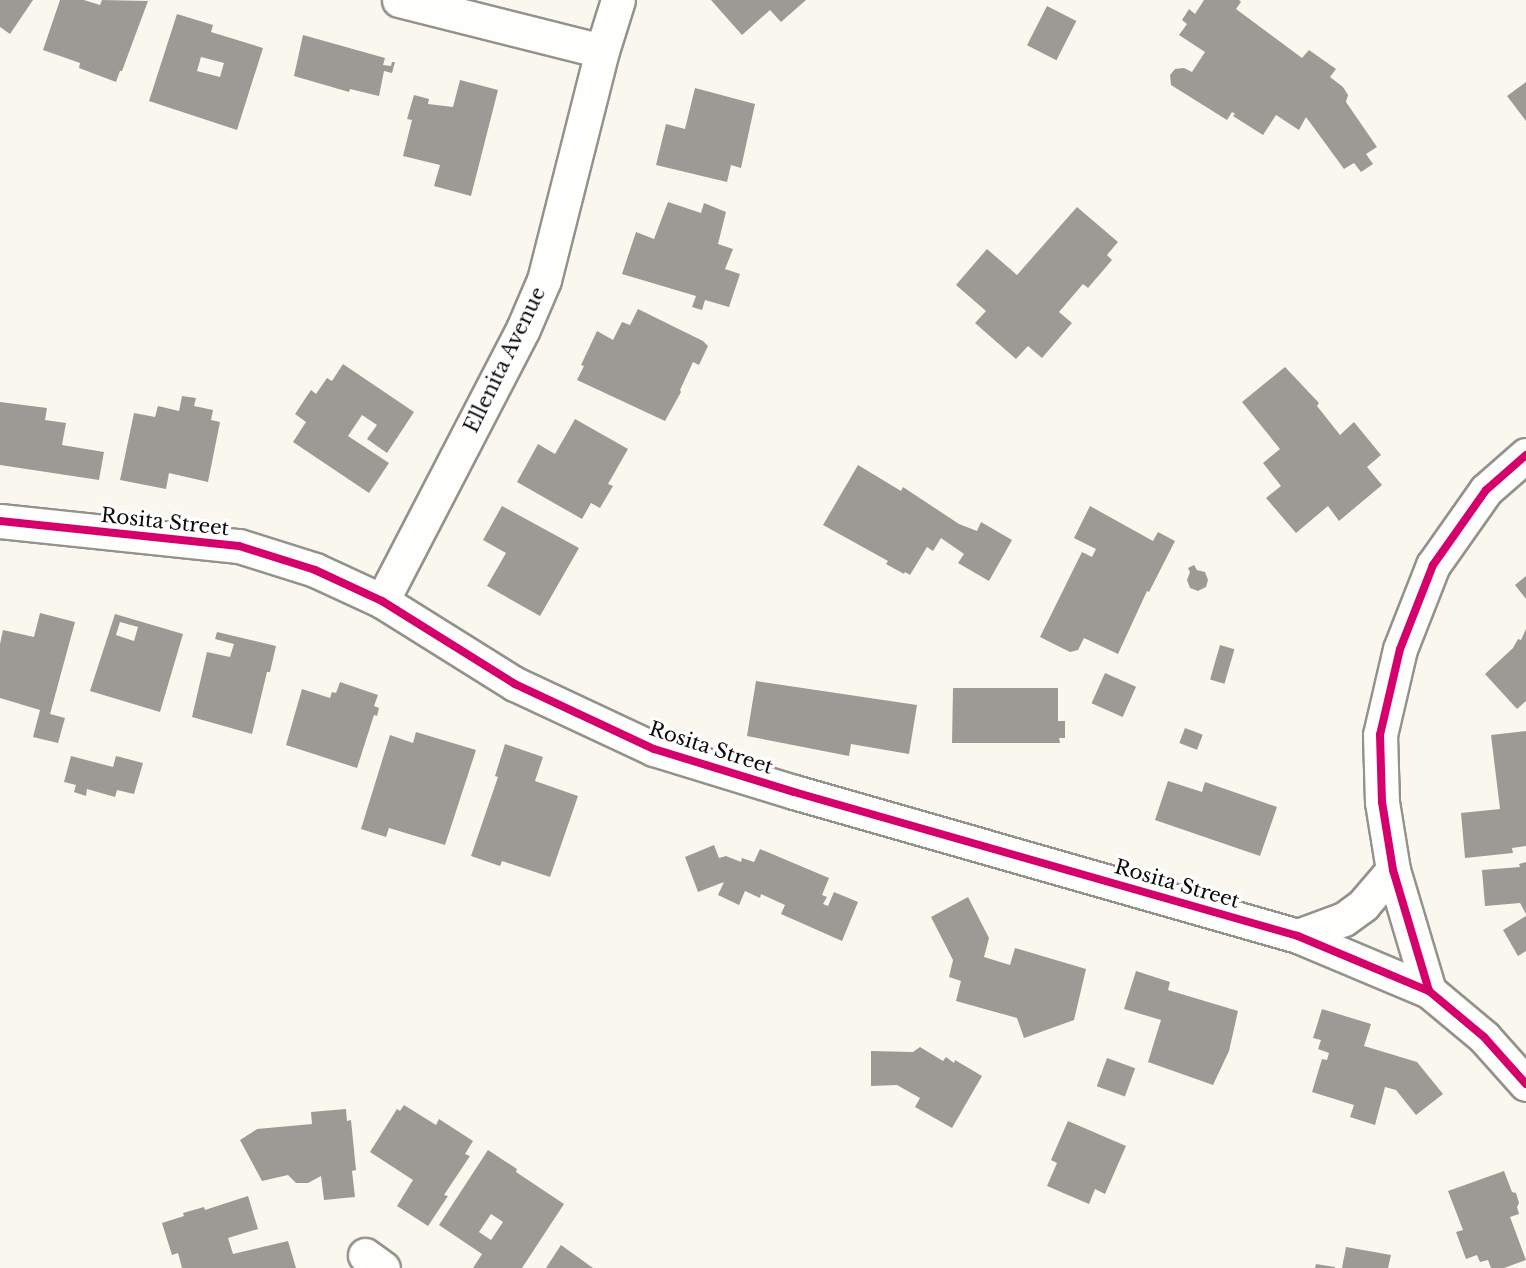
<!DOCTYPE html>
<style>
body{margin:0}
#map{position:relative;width:1526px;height:1268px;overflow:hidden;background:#faf8ee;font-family:"Libre Baskerville",serif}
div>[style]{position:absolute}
.building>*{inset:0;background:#9c9a94;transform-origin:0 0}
.roads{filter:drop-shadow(2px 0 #93928d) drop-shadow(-2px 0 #93928d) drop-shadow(0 2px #93928d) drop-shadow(0 -2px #93928d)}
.street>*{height:33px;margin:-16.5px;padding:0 16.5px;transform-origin:16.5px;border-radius:16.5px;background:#fefefc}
.cycleway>*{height:8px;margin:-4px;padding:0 4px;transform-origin:4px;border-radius:4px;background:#d6006c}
span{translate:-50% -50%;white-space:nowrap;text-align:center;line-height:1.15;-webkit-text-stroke:6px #fff;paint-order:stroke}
.street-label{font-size:20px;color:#0b0b0b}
</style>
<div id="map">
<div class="building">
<div style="clip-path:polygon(0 0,33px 0,10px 34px,0 27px)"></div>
<div style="clip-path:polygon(60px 0,84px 0,100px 5px,102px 0,148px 1px,122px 71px,120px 71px,116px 82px,79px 68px,80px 63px,43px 50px)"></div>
<div style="clip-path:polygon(711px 0,806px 0,781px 22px,770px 10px,742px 35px)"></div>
<div style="clip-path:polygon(1204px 0,1239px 0,1241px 2px,1236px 9px,1302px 58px,1309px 50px,1336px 69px,1330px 77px,1343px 87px,1348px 95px,1346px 102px,1377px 147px,1366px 154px,1373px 164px,1361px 172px,1354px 163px,1344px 169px,1306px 117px,1299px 130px,1276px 115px,1263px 135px,1233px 116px,1235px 114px,1232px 112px,1227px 120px,1171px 85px,1170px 75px,1175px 69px,1184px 68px,1192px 72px,1205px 52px,1179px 35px,1187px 24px,1182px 20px,1189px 9px,1195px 14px)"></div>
<div style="left:1047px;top:6px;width:33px;height:44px;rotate:27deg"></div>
<div style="clip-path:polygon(evenodd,177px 14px,213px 25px,211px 32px,263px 48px,237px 130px,149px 101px,177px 14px,201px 57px,224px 63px,220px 77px,197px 71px,201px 57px)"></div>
<div style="clip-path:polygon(303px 35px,385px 58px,383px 65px,391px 66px,392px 62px,395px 62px,392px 73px,384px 71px,379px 96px,350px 89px,349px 92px,294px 76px)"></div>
<div style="clip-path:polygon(460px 80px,498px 90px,471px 196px,434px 186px,440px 165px,403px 156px,412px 120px,407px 119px,414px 95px,429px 99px,428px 104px,453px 107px)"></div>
<div style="clip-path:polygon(1526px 82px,1526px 121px,1507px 96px)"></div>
<div style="clip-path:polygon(695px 88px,755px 104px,741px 168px,731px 165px,727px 182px,656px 165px,666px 124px,685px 129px)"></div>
<div style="clip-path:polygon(668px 202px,701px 213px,704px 203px,726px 212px,718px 244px,733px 249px,725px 269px,740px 274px,729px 307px,705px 300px,702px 310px,692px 307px,696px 296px,622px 274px,636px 232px,654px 239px)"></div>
<div style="clip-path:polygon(1077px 207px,1118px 242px,1107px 255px,1112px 260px,1088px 288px,1083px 284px,1059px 312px,1072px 323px,1042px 358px,1028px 346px,1016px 359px,975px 323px,986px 311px,956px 285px,987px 249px,1017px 275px)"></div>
<div style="clip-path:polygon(638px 309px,703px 341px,708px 346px,699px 365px,693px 362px,680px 390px,681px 392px,665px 421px,577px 380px,584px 366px,581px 365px,597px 331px,613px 340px,622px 322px,630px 325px)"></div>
<div style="clip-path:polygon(343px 364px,414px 412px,387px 453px,367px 439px,377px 425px,362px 415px,348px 436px,389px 463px,369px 493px,293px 442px,306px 422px,295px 414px,311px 390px,316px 394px,327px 378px,332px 381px)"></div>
<div style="clip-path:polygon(1285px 367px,1319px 403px,1317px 406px,1340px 435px,1354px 422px,1381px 455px,1367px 467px,1382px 485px,1339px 521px,1328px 506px,1296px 533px,1266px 498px,1281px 486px,1263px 463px,1280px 449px,1242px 402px)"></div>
<div style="clip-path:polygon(182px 396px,196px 398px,194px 406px,213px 410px,211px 420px,220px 422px,208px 482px,169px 473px,166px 489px,120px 480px,134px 413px,155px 417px,158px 406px,179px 411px)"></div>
<div style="clip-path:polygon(0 402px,47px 408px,45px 420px,66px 423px,62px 445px,104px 452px,99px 480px,0 465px)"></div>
<div style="clip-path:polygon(575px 419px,628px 449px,608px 484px,613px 486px,600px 508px,591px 503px,582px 519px,517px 482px,538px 444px,555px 454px)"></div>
<div style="clip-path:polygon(858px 465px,901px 491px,903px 487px,959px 524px,977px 531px,981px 522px,1012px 540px,989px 581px,958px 563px,964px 554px,941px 538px,933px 551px,927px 547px,910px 575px,905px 572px,904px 574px,886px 564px,888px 561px,823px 525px)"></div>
<div style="clip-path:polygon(502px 506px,579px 548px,540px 616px,487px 586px,506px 553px,483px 540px)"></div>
<div style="clip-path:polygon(1090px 506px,1153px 541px,1158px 532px,1175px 541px,1149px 592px,1147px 591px,1118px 654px,1084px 638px,1078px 650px,1070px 652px,1040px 637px,1082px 552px,1092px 557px,1096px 549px,1074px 538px)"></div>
<div style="clip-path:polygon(1194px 565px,1197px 570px,1205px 572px,1208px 580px,1206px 587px,1198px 591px,1190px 588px,1187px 580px,1190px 572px,1188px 568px)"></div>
<div style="clip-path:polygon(1526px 576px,1526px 599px,1515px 585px)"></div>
<div style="clip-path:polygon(40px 613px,75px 622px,50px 714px,65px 718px,58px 743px,33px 737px,40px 710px,0 698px,0 644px,3px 630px,34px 637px)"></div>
<div style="clip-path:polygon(evenodd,115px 614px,183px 634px,160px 712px,90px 691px,115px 614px,120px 622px,138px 627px,134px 641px,116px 635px,120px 622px)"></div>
<div style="clip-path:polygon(1526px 629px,1526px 701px,1517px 709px,1485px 674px,1513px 648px,1518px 639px,1521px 640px)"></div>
<div style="clip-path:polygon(217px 632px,276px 646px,270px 672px,267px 672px,252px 734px,192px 717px,207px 652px,230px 657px,234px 644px,215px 639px)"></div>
<div style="left:1220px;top:645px;width:15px;height:36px;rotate:16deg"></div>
<div style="left:1105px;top:673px;width:34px;height:33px;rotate:24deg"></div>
<div style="clip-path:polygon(756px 681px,917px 705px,909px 754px,851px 744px,849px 756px,747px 736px)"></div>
<div style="clip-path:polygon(340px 682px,378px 695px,374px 706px,379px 708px,377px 716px,374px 715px,357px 768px,286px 745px,302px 689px,330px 698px,332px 692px,336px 693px)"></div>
<div style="clip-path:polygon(953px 688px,1058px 688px,1058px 721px,1065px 721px,1065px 738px,1059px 738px,1060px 743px,952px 743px)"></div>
<div style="left:1185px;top:728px;width:19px;height:16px;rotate:21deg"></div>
<div style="clip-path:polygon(1526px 731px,1526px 846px,1512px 848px,1513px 853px,1465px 858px,1461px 813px,1500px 809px,1491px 735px)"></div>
<div style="clip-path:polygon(416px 732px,476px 750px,445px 845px,389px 828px,386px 837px,361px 829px,390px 735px,413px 743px)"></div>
<div style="clip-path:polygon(505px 744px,543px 757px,535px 781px,578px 796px,550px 877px,502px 861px,500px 866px,471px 856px,498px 777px,495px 776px)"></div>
<div style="clip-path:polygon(71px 756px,113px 767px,116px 756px,143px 763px,134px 794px,117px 790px,115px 797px,87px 789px,86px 796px,74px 792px,76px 785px,64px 782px)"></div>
<div style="clip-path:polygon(1168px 781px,1202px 792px,1205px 782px,1277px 807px,1260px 856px,1155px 820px)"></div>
<div style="clip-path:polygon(714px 845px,719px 858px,726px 856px,741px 862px,742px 858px,754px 862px,760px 849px,829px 878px,822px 895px,827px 897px,823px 904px,828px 906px,834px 892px,858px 902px,842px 941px,781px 914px,785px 905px,761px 894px,760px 898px,745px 891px,739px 905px,718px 895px,724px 882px,698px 892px,685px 857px)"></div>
<div style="clip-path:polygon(1526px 862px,1526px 914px,1520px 903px,1485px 906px,1482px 870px,1520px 867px,1519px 864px)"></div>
<div style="clip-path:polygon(968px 897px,989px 938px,984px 957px,1010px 965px,1015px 948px,1086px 969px,1074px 1020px,1024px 1038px,1017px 1018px,956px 1001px,961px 981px,949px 977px,953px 960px,931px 917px)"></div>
<div style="clip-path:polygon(1526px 916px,1526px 951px,1518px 956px,1503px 930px)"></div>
<div style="clip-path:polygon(1136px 971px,1170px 982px,1168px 990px,1238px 1011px,1229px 1051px,1213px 1085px,1148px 1062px,1161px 1020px,1124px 1009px)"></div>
<div style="clip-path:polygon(1322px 1009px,1371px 1024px,1364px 1046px,1417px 1062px,1443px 1094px,1416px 1115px,1396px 1090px,1385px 1087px,1375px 1125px,1350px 1117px,1354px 1105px,1312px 1092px,1322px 1059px,1327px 1060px,1329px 1053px,1318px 1049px,1321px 1040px,1313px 1038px)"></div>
<div style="clip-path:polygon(920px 1047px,943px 1061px,946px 1057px,954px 1063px,955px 1060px,982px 1076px,952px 1128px,915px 1107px,920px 1098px,897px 1085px,871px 1086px,871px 1051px,913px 1052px)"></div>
<div style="left:1107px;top:1058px;width:30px;height:30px;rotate:20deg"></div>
<div style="clip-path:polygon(404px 1105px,436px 1125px,439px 1119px,473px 1141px,465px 1154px,470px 1156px,444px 1195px,448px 1196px,428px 1226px,397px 1206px,413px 1180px,370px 1152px,397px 1109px,400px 1111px)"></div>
<div style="clip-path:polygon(346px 1109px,347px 1121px,351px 1120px,356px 1170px,352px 1171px,355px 1197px,324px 1200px,321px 1176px,308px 1183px,296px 1183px,288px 1175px,262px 1181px,240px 1140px,257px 1129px,312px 1124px,311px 1112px)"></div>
<div style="clip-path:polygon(1068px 1121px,1126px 1146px,1105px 1194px,1095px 1189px,1089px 1204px,1047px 1186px,1057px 1163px,1051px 1160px)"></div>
<div style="clip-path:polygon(evenodd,488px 1150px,517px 1169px,516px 1172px,564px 1204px,522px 1268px,473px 1268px,482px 1254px,439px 1225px,488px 1150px,491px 1214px,503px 1222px,491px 1240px,479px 1232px,491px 1214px)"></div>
<div style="clip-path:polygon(1504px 1171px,1512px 1192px,1516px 1193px,1519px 1203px,1517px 1207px,1519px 1214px,1510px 1217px,1526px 1260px,1504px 1268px,1491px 1268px,1488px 1260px,1480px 1262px,1477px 1255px,1466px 1259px,1456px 1232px,1463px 1230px,1448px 1191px)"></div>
<div style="clip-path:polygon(248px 1196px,258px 1229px,228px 1238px,233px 1254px,288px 1241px,296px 1268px,182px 1268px,178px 1253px,172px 1255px,162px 1223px,184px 1216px,183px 1213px,204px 1207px,205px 1210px)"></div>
<div style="clip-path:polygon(561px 1245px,593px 1268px,546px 1268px)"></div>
<div style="clip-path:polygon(1346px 1247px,1391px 1255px,1388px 1268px,1342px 1268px)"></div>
<div style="clip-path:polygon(1316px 1264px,1335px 1267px,1335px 1268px,1315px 1268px)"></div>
</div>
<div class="roads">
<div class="street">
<div style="left:399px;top:0;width:209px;rotate:14.1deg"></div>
<div style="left:1526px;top:455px;width:53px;rotate:138.8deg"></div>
<div style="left:1486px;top:490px;width:92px;rotate:125.2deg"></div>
<div style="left:1433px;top:565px;width:90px;rotate:111.4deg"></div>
<div style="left:1400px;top:649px;width:88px;rotate:103.1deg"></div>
<div style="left:1380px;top:735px;width:67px;rotate:88.3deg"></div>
<div style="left:1382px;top:802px;width:69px;rotate:80.8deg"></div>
<div style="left:1393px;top:870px;width:126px;rotate:73.4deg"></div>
<div style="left:1429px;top:991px;width:72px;rotate:39.9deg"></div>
<div style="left:1484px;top:1037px;width:63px;rotate:48.2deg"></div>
<div style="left:0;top:521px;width:240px;rotate:6deg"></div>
<div style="left:239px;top:546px;width:80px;rotate:17.5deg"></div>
<div style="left:315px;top:570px;width:74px;rotate:24.8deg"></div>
<div style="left:382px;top:601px;width:157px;rotate:32deg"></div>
<div style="left:515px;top:684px;width:153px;rotate:25.1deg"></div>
<div style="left:654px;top:749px;width:146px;rotate:17.1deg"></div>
<div style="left:794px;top:792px;width:524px;rotate:15.95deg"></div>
<div style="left:1298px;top:936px;width:142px;rotate:22.8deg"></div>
<div style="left:382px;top:601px;width:306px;rotate:-62.6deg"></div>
<div style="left:523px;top:329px;width:53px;rotate:-66.8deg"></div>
<div style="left:544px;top:280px;width:236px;rotate:-75.8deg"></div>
<div style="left:602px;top:51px;width:53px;rotate:-72.6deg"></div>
<div style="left:1298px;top:936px;width:49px;rotate:-20.3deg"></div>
<div style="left:1344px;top:919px;width:24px;rotate:-36deg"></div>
<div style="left:1363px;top:905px;width:46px;rotate:-49.4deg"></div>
<div style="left:365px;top:1255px;width:22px;rotate:36deg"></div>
</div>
</div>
<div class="cycleway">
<div style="left:1526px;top:455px;width:53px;rotate:138.8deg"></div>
<div style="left:1486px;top:490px;width:92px;rotate:125.2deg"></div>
<div style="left:1433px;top:565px;width:90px;rotate:111.4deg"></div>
<div style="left:1400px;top:649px;width:88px;rotate:103.1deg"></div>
<div style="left:1380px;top:735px;width:67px;rotate:88.3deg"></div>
<div style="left:1382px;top:802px;width:69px;rotate:80.8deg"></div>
<div style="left:1393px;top:870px;width:126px;rotate:73.4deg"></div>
<div style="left:1429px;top:991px;width:72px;rotate:39.9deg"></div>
<div style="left:1484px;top:1037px;width:63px;rotate:48.2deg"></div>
<div style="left:0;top:521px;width:240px;rotate:6deg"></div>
<div style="left:239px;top:546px;width:80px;rotate:17.5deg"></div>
<div style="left:315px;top:570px;width:74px;rotate:24.8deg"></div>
<div style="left:382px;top:601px;width:157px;rotate:32deg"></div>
<div style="left:515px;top:684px;width:153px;rotate:25.1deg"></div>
<div style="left:654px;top:749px;width:146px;rotate:17.1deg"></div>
<div style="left:794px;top:792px;width:524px;rotate:15.95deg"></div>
<div style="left:1298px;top:936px;width:142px;rotate:22.8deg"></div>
</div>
<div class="street-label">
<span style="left:505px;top:360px;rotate:-64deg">Ellenita Avenue</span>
<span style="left:165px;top:522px;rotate:6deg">Rosita Street</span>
<span style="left:711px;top:748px;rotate:18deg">Rosita Street</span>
<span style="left:1177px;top:884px;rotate:16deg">Rosita Street</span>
</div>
</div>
